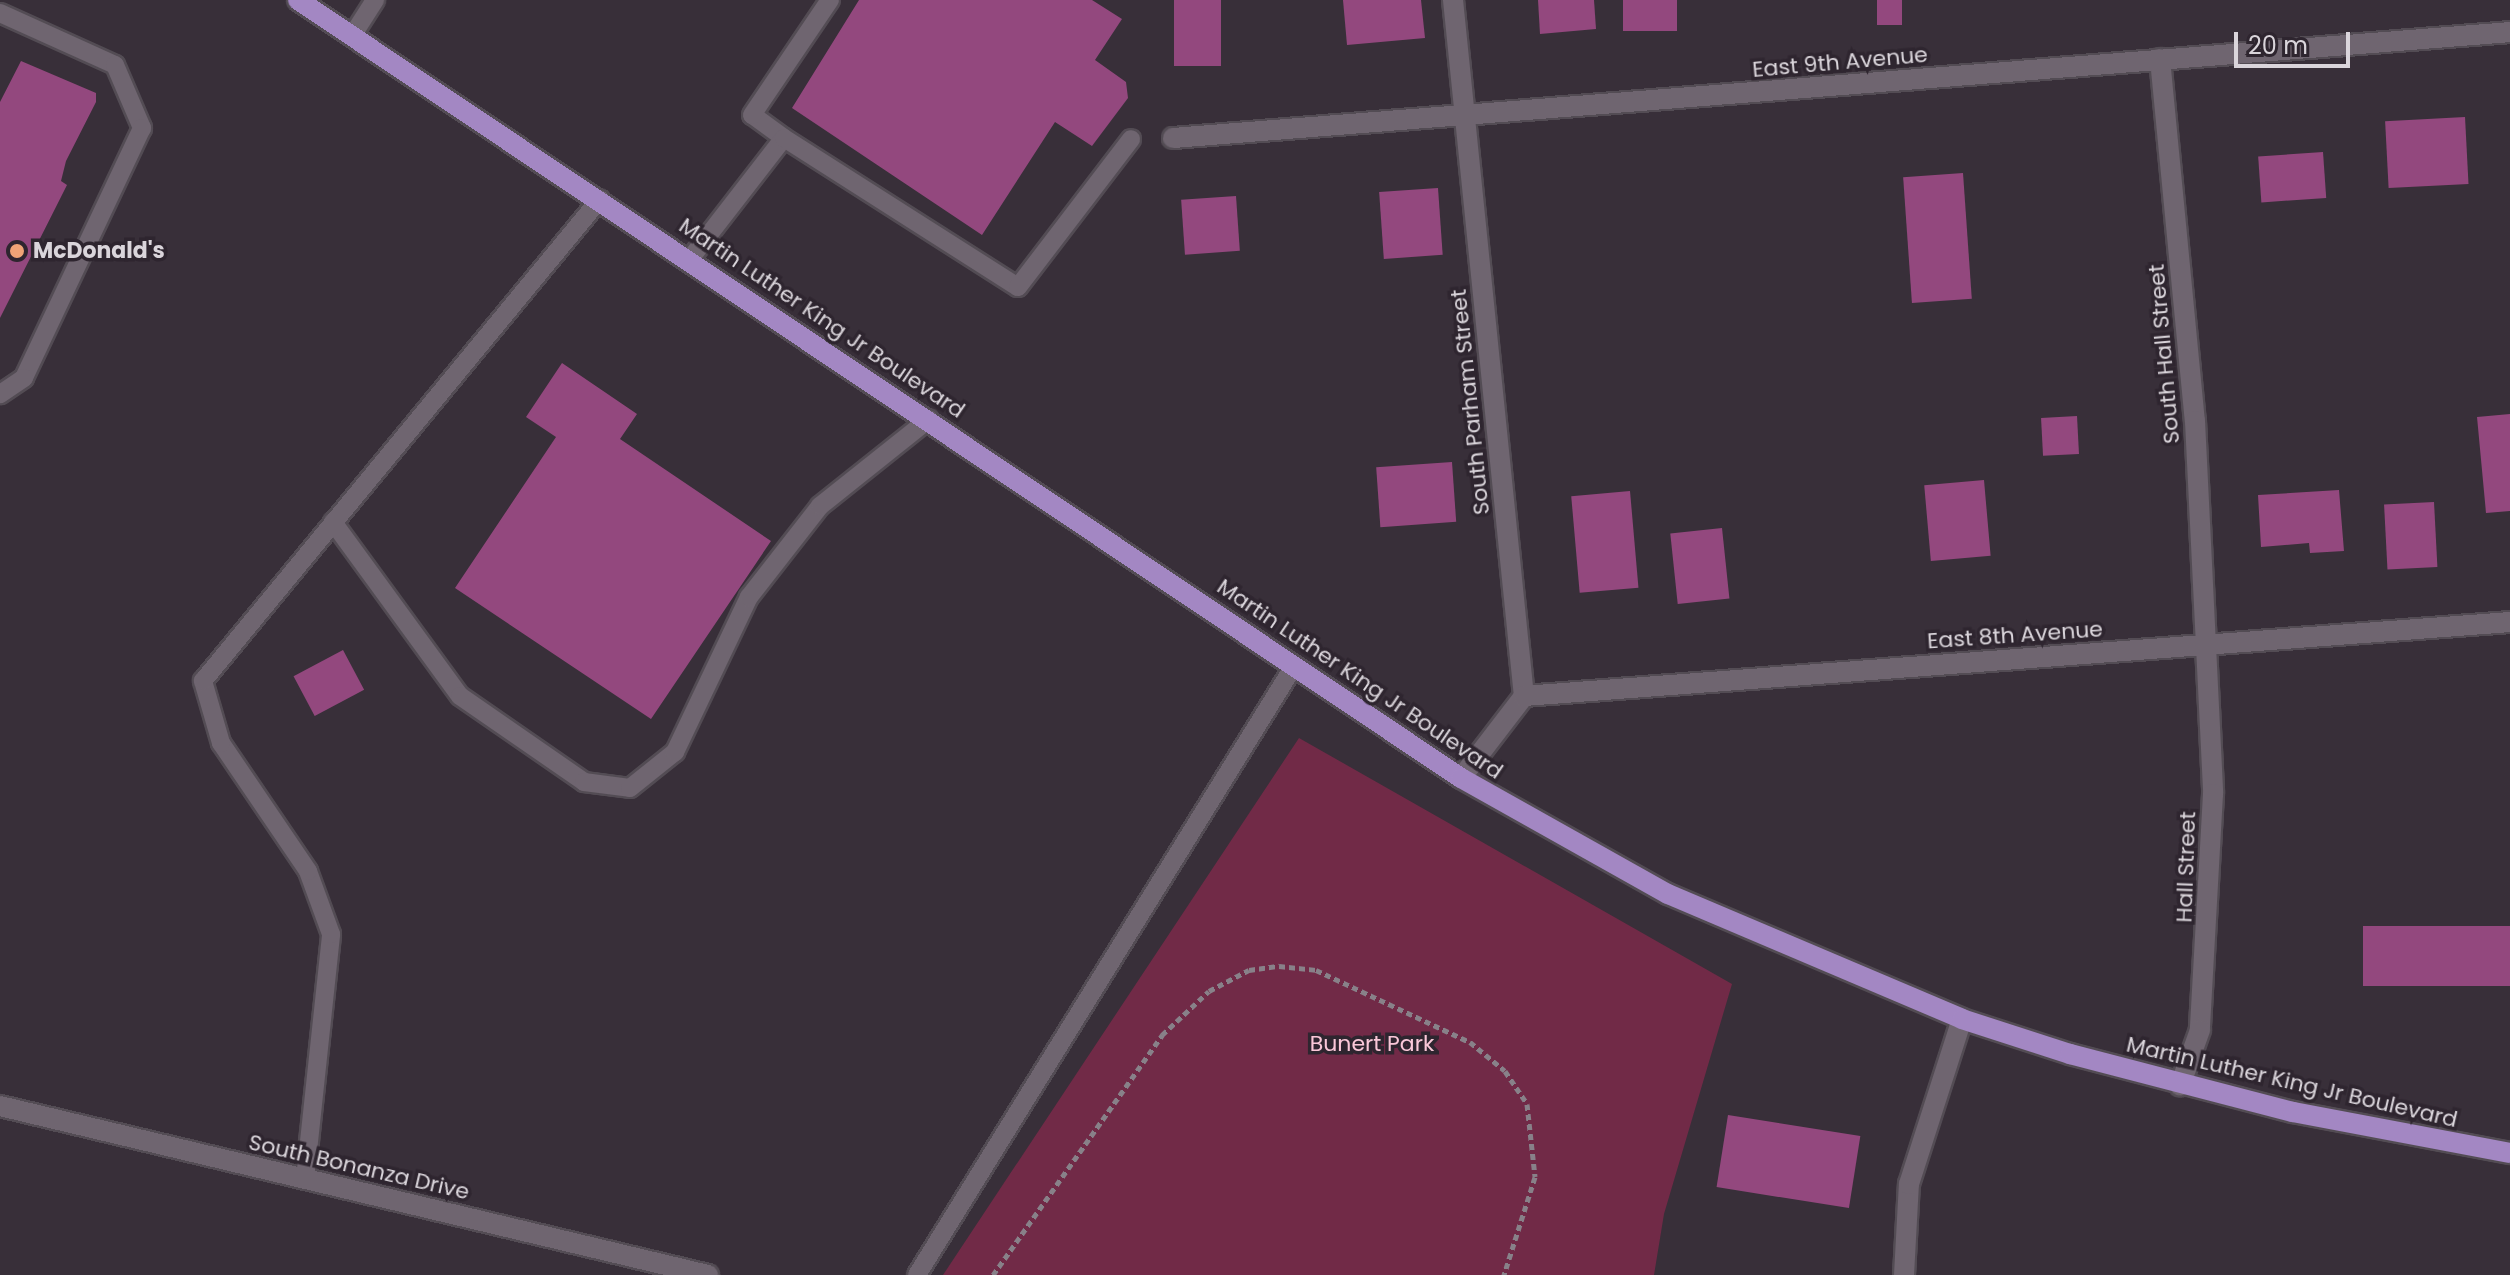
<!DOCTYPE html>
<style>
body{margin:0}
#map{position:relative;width:2510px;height:1275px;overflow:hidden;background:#382f39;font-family:Poppins,sans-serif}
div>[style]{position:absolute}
.green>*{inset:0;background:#712a47}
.building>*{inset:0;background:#93487e;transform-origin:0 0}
.path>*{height:5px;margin-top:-2.5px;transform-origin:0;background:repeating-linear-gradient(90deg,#888189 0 6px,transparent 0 10px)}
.roads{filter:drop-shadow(2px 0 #534c54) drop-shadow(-2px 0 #534c54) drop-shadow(0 2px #534c54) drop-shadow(0 -2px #534c54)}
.service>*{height:18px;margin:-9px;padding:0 9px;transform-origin:9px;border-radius:9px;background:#6f6570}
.minor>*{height:20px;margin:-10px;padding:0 10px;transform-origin:10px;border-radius:10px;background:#6f6570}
.primary>*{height:20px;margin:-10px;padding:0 10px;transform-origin:10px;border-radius:10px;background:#a387c3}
.dots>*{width:22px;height:22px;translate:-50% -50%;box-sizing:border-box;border:4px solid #2e252f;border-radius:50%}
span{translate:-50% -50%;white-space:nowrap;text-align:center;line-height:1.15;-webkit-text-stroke:7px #2e252f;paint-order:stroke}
.street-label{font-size:22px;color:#dad5db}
.poi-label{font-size:22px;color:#dad5db;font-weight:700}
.left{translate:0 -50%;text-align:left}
.park-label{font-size:22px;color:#fac7d8}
.scale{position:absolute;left:2234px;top:32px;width:116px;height:36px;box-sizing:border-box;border:4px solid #dad5db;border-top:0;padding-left:10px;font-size:24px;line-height:28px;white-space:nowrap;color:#dad5db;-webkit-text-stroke:6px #2e252f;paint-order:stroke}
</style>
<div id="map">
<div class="green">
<div style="clip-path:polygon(1299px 738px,1732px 984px,1664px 1214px,1654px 1275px,943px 1275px)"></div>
</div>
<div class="building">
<div style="clip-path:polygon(859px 0,1092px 0,1122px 19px,1095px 60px,1126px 82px,1128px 98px,1092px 146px,1055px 122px,982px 235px,792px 108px)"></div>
<div style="left:1174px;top:0;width:47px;height:66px"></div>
<div style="clip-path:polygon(1343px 0,1421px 0,1425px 38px,1347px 45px)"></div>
<div style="clip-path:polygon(1538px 0,1594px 0,1596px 29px,1540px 34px)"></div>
<div style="left:1623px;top:0;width:54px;height:31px"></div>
<div style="left:1877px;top:0;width:25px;height:25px"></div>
<div style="clip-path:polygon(21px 61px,96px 93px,96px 102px,66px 161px,61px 181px,67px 185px,0 318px,0 102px)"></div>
<div style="left:2465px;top:117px;width:67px;height:80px;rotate:87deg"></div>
<div style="left:2323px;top:152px;width:46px;height:65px;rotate:86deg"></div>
<div style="left:1963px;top:173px;width:126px;height:60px;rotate:86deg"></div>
<div style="left:1438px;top:188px;width:67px;height:59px;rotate:86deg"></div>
<div style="left:1236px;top:196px;width:55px;height:55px;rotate:86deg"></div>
<div style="clip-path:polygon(562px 363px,637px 414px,620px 439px,771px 541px,651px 719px,455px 588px,556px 437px,526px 417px)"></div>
<div style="clip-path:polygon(2510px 414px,2510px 511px,2486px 513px,2477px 417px)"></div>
<div style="left:2077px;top:416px;width:38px;height:36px;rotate:87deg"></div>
<div style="left:1452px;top:462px;width:60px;height:76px;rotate:86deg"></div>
<div style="left:1984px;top:480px;width:76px;height:60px;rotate:85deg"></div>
<div style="clip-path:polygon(2339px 490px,2344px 551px,2310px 553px,2309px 543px,2261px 547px,2258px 495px)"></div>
<div style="left:1630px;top:491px;width:97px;height:59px;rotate:85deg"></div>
<div style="left:2434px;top:502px;width:65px;height:50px;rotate:87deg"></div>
<div style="left:1722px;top:528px;width:71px;height:52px;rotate:84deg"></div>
<div style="left:343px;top:650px;width:45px;height:56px;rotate:62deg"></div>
<div style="left:2510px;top:926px;width:60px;height:147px;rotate:90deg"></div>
<div style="left:1728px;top:1115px;width:134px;height:73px;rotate:9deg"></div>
</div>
<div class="path">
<div style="left:993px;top:1275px;width:294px;rotate:-54.8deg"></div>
<div style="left:1162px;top:1035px;width:64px;rotate:-43.1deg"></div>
<div style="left:1209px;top:991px;width:45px;rotate:-27.7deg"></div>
<div style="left:1249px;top:970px;width:30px;rotate:-8deg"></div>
<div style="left:1279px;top:966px;width:37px;rotate:6deg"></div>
<div style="left:1316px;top:970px;width:170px;rotate:25.1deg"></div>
<div style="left:1470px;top:1042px;width:45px;rotate:39.6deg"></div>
<div style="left:1505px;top:1071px;width:40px;rotate:56deg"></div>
<div style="left:1527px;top:1104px;width:73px;rotate:83.7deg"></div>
<div style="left:1535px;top:1177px;width:103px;rotate:107.6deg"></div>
</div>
<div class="roads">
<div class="service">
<div style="left:0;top:13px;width:126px;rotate:24.3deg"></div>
<div style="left:115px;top:65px;width:69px;rotate:66.8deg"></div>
<div style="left:142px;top:128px;width:276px;rotate:115.3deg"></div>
<div style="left:24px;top:378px;width:29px;rotate:146deg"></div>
<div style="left:352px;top:36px;width:43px;rotate:-57.4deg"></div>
<div style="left:784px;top:138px;width:39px;rotate:-144deg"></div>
<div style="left:752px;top:115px;width:139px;rotate:-55.9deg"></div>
<div style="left:690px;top:259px;width:153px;rotate:-52.2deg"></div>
<div style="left:784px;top:138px;width:277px;rotate:32.5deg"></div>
<div style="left:1018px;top:287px;width:186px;rotate:-52.6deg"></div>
<div style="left:333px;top:522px;width:215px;rotate:53.9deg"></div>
<div style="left:460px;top:696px;width:151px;rotate:34.7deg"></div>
<div style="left:584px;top:782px;width:46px;rotate:7.4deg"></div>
<div style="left:630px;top:788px;width:58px;rotate:-38.7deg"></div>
<div style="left:675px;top:752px;width:172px;rotate:-64.5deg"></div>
<div style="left:749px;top:597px;width:115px;rotate:-52deg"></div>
<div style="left:820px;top:506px;width:139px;rotate:-38.6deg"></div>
<div style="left:305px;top:1179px;width:246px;rotate:-83.9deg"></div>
<div style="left:331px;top:934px;width:67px;rotate:-110.1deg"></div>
<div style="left:308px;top:871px;width:155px;rotate:-124.2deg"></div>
<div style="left:221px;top:743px;width:65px;rotate:-106.2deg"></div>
<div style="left:203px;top:681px;width:624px;rotate:-50.52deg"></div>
<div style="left:917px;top:1275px;width:716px;rotate:-58.24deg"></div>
</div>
<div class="minor">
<div style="left:1453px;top:0;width:700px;rotate:84.18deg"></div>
<div style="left:1524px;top:696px;width:103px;rotate:127.5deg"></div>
<div style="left:2160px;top:59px;width:364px;rotate:84.5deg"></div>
<div style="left:2195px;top:421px;width:373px;rotate:87.2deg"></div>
<div style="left:2213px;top:794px;width:236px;rotate:93.2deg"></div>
<div style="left:2200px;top:1030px;width:59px;rotate:109.7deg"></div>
<div style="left:1173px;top:138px;width:1341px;rotate:-4.53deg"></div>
<div style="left:1524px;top:696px;width:989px;rotate:-4.29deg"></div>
<div style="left:0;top:1106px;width:728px;rotate:13.43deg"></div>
<div style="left:1904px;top:1275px;width:91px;rotate:-86.9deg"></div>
<div style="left:1909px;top:1184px;width:173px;rotate:-72.2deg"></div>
</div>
<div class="primary">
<div style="left:298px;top:0;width:1399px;rotate:33.78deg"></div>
<div style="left:1461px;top:778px;width:237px;rotate:29.3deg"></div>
<div style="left:1668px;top:894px;width:319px;rotate:23deg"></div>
<div style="left:1962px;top:1019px;width:114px;rotate:18deg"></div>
<div style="left:2070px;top:1054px;width:230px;rotate:14.6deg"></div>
<div style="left:2293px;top:1112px;width:221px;rotate:10.7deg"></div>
</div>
</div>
<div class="dots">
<div style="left:17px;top:251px;background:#efa376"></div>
</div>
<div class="street-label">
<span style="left:1840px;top:62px;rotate:-5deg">East 9th Avenue</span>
<span style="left:822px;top:318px;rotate:34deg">Martin Luther King Jr Boulevard</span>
<span style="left:2164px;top:354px;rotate:-95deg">South Hall Street</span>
<span style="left:1470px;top:402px;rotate:-96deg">South Parham Street</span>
<span style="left:2015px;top:635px;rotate:-4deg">East 8th Avenue</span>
<span style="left:1360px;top:679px;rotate:34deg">Martin Luther King Jr Boulevard</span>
<span style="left:2186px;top:867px;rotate:-88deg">Hall Street</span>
<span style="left:2292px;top:1082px;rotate:13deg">Martin Luther King Jr Boulevard</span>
<span style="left:359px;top:1167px;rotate:13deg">South Bonanza Drive</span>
</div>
<div class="poi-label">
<span class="left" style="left:33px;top:251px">McDonald's</span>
</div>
<div class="park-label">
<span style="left:1372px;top:1044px">Bunert Park</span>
</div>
<div class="scale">20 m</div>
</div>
